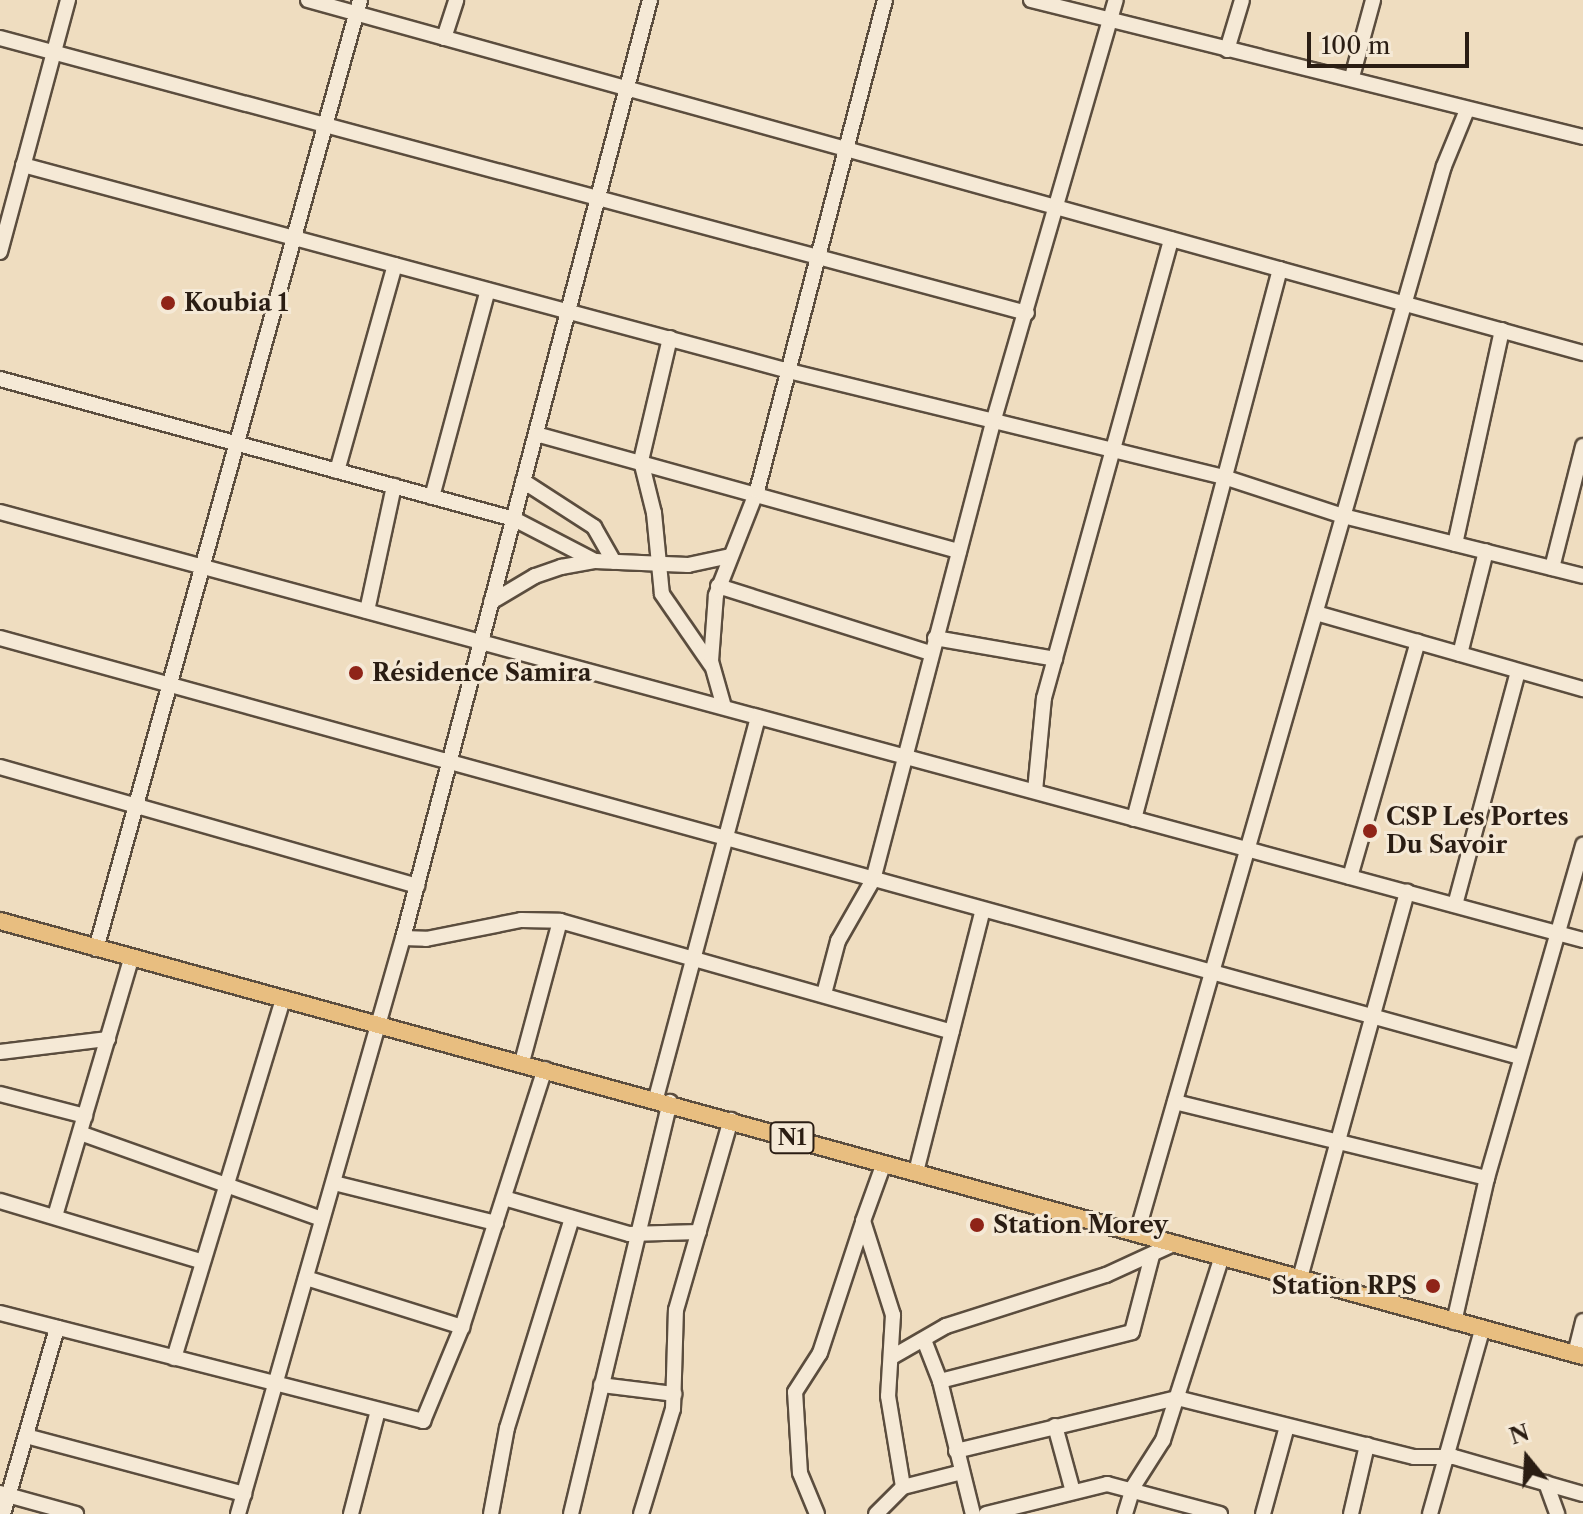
<!DOCTYPE html>
<meta charset="utf-8">
<style>
body{margin:0}
#map{position:relative;width:1583px;height:1514px;overflow:hidden;background:#efddc0;font-family:"Libre Caslon Text",serif}
div>[style]{position:absolute}
.roads{filter:drop-shadow(2px 0 #5b4d3e) drop-shadow(-2px 0 #5b4d3e) drop-shadow(0 2px #5b4d3e) drop-shadow(0 -2px #5b4d3e)}
.minor>*{height:14px;margin:-7px;padding:0 7px;transform-origin:7px;border-radius:7px;background:#f5e9d6}
.major>*{height:16px;margin:-8px;padding:0 8px;transform-origin:8px;border-radius:8px;background:#e8be80}
.dots>*{width:22px;height:22px;translate:-50% -50%;box-sizing:border-box;border:4px solid #f5e9d6;border-radius:50%}
span{translate:-50% -50%;white-space:nowrap;text-align:center;line-height:1.15;-webkit-text-stroke:6px #f5e9d6;paint-order:stroke}
.shield-label span{padding:2px 6px;background:#f5e9d6;border:2px solid;border-radius:6px;-webkit-text-stroke-width:0}
.shield-label{font-size:22px;color:#2a1d13;font-weight:700}
.poi-label{font-size:24px;color:#2a1d13;font-weight:700}
.left{translate:0 -50%;text-align:left}
.right{translate:-100% -50%;text-align:right}
.north{position:absolute;left:1487px;top:1418px;width:80px;height:80px;-webkit-text-stroke:6px #f5e9d6;paint-order:stroke;rotate:342deg;font-size:22px;font-weight:700;line-height:32px;text-align:center;color:#2a1d13}
.north::after{content:'';display:block;margin:auto;width:28px;height:36px;background:#2a1d13;clip-path:polygon(50% 0,100% 100%,50% 72%,0 100%)}
.scale{position:absolute;left:1307px;top:32px;width:162px;height:36px;box-sizing:border-box;border:4px solid #2a1d13;border-top:0;padding-left:10px;font-size:24px;line-height:28px;white-space:nowrap;color:#2a1d13;-webkit-text-stroke:6px #f5e9d6;paint-order:stroke}
</style>
<div id="map">
<div class="roads">
<div class="minor">
<div style="left:308px;top:0;width:1323px;rotate:15.48deg"></div>
<div style="left:1031px;top:0;width:569px;rotate:13.94deg"></div>
<div style="left:0;top:38px;width:1063px;rotate:14.99deg"></div>
<div style="left:444px;top:38px;width:40px;rotate:-72deg"></div>
<div style="left:1227px;top:50px;width:52px;rotate:-73.3deg"></div>
<div style="left:1352px;top:77px;width:80px;rotate:-74.7deg"></div>
<div style="left:23px;top:165px;width:793px;rotate:15.05deg"></div>
<div style="left:789px;top:371px;width:451px;rotate:13.7deg"></div>
<div style="left:1227px;top:478px;width:122px;rotate:18.1deg"></div>
<div style="left:1343px;top:516px;width:247px;rotate:14deg"></div>
<div style="left:0;top:252px;width:261px;rotate:-74.9deg"></div>
<div style="left:670px;top:338px;width:126px;rotate:103.3deg"></div>
<div style="left:641px;top:461px;width:54px;rotate:76deg"></div>
<div style="left:654px;top:513px;width:81px;rotate:84.4deg"></div>
<div style="left:662px;top:594px;width:86px;rotate:55.4deg"></div>
<div style="left:0;top:379px;width:533px;rotate:15.24deg"></div>
<div style="left:514px;top:519px;width:91px;rotate:27.4deg"></div>
<div style="left:536px;top:434px;width:439px;rotate:15.5deg"></div>
<div style="left:337px;top:471px;width:214px;rotate:-74.3deg"></div>
<div style="left:523px;top:481px;width:85px;rotate:32.9deg"></div>
<div style="left:594px;top:527px;width:40px;rotate:60.3deg"></div>
<div style="left:432px;top:497px;width:214px;rotate:-74.9deg"></div>
<div style="left:0;top:512px;width:1640px;rotate:15.13deg"></div>
<div style="left:1455px;top:544px;width:219px;rotate:-77.6deg"></div>
<div style="left:1552px;top:568px;width:126px;rotate:-75.7deg"></div>
<div style="left:718px;top:586px;width:223px;rotate:17.5deg"></div>
<div style="left:491px;top:602px;width:51px;rotate:-30.6deg"></div>
<div style="left:535px;top:576px;width:28px;rotate:-19deg"></div>
<div style="left:561px;top:567px;width:35px;rotate:-10deg"></div>
<div style="left:595px;top:561px;width:93px;rotate:2.5deg"></div>
<div style="left:688px;top:565px;width:43px;rotate:-12.1deg"></div>
<div style="left:367px;top:611px;width:128px;rotate:-77.8deg"></div>
<div style="left:1316px;top:613px;width:278px;rotate:15.9deg"></div>
<div style="left:0;top:638px;width:1577px;rotate:15.41deg"></div>
<div style="left:935px;top:638px;width:122px;rotate:9.9deg"></div>
<div style="left:1460px;top:654px;width:106px;rotate:-75.8deg"></div>
<div style="left:724px;top:707px;width:48px;rotate:-105.8deg"></div>
<div style="left:711px;top:661px;width:66px;rotate:-85.7deg"></div>
<div style="left:716px;top:595px;width:112px;rotate:-68.5deg"></div>
<div style="left:757px;top:491px;width:507px;rotate:-75.39deg"></div>
<div style="left:0;top:767px;width:434px;rotate:15.9deg"></div>
<div style="left:1035px;top:791px;width:93px;rotate:-84.5deg"></div>
<div style="left:1044px;top:698px;width:476px;rotate:-74.5deg"></div>
<div style="left:1134px;top:819px;width:569px;rotate:-75.13deg"></div>
<div style="left:1350px;top:877px;width:245px;rotate:-73.9deg"></div>
<div style="left:1455px;top:905px;width:242px;rotate:-74.9deg"></div>
<div style="left:403px;top:938px;width:23px;rotate:2deg"></div>
<div style="left:426px;top:939px;width:97px;rotate:-11.3deg"></div>
<div style="left:521px;top:920px;width:39px;rotate:1deg"></div>
<div style="left:560px;top:921px;width:407px;rotate:15.8deg"></div>
<div style="left:96px;top:949px;width:985px;rotate:-74.45deg"></div>
<div style="left:824px;top:994px;width:55px;rotate:-75.2deg"></div>
<div style="left:838px;top:941px;width:70px;rotate:-60.2deg"></div>
<div style="left:873px;top:880px;width:477px;rotate:-75.3deg"></div>
<div style="left:994px;top:419px;width:436px;rotate:-73.8deg"></div>
<div style="left:0;top:1052px;width:109px;rotate:-6.9deg"></div>
<div style="left:522px;top:1062px;width:146px;rotate:-74.9deg"></div>
<div style="left:0;top:1094px;width:88px;rotate:14.5deg"></div>
<div style="left:656px;top:1098px;width:394px;rotate:-75deg"></div>
<div style="left:1175px;top:1102px;width:321px;rotate:13.7deg"></div>
<div style="left:80px;top:1133px;width:257px;rotate:19.6deg"></div>
<div style="left:884px;top:1163px;width:62px;rotate:109.9deg"></div>
<div style="left:863px;top:1221px;width:99px;rotate:72.3deg"></div>
<div style="left:893px;top:1315px;width:81px;rotate:93.5deg"></div>
<div style="left:888px;top:1396px;width:92px;rotate:80.6deg"></div>
<div style="left:916px;top:1172px;width:270px;rotate:-75.7deg"></div>
<div style="left:334px;top:1183px;width:167px;rotate:13.9deg"></div>
<div style="left:504px;top:1198px;width:130px;rotate:16.1deg"></div>
<div style="left:629px;top:1234px;width:70px;rotate:-1.6deg"></div>
<div style="left:0;top:1201px;width:209px;rotate:16.7deg"></div>
<div style="left:55px;top:1216px;width:268px;rotate:-73.5deg"></div>
<div style="left:1137px;top:1233px;width:1110px;rotate:-73.95deg"></div>
<div style="left:1444px;top:166px;width:61px;rotate:-67.7deg"></div>
<div style="left:306px;top:1278px;width:164px;rotate:17.4deg"></div>
<div style="left:1300px;top:1278px;width:401px;rotate:-74.5deg"></div>
<div style="left:0;top:1313px;width:437px;rotate:14.3deg"></div>
<div style="left:423px;top:1421px;width:102px;rotate:-67.5deg"></div>
<div style="left:462px;top:1327px;width:271px;rotate:-72.2deg"></div>
<div style="left:1454px;top:1322px;width:148px;rotate:-77.1deg"></div>
<div style="left:1487px;top:1178px;width:347px;rotate:-73.9deg"></div>
<div style="left:924px;top:1340px;width:44px;rotate:68.7deg"></div>
<div style="left:940px;top:1381px;width:137px;rotate:76.1deg"></div>
<div style="left:1575px;top:1354px;width:34px;rotate:-76deg"></div>
<div style="left:892px;top:1357px;width:62px;rotate:-29.9deg"></div>
<div style="left:946px;top:1326px;width:168px;rotate:-17.7deg"></div>
<div style="left:1106px;top:1275px;width:77px;rotate:-24.6deg"></div>
<div style="left:174px;top:1358px;width:372px;rotate:-73.1deg"></div>
<div style="left:940px;top:1381px;width:198px;rotate:-14.3deg"></div>
<div style="left:1132px;top:1332px;width:79px;rotate:-75.3deg"></div>
<div style="left:601px;top:1385px;width:74px;rotate:7deg"></div>
<div style="left:1055px;top:1426px;width:68px;rotate:74.7deg"></div>
<div style="left:26px;top:1436px;width:226px;rotate:14.9deg"></div>
<div style="left:956px;top:1451px;width:227px;rotate:-13.5deg"></div>
<div style="left:1177px;top:1398px;width:244px;rotate:14deg"></div>
<div style="left:1414px;top:1457px;width:40px"></div>
<div style="left:1454px;top:1457px;width:134px;rotate:16deg"></div>
<div style="left:1546px;top:1483px;width:33px;rotate:70deg"></div>
<div style="left:0;top:1493px;width:79px;rotate:15.4deg"></div>
<div style="left:3px;top:1514px;width:194px;rotate:-73.8deg"></div>
<div style="left:238px;top:1514px;width:599px;rotate:-74.02deg"></div>
<div style="left:403px;top:938px;width:970px;rotate:-75.25deg"></div>
<div style="left:351px;top:1514px;width:107px;rotate:-75.4deg"></div>
<div style="left:491px;top:1514px;width:87px;rotate:-79.5deg"></div>
<div style="left:507px;top:1428px;width:220px;rotate:-72.8deg"></div>
<div style="left:571px;top:1514px;width:424px;rotate:-76.5deg"></div>
<div style="left:641px;top:1514px;width:110px;rotate:-73.1deg"></div>
<div style="left:673px;top:1409px;width:99px;rotate:-88.3deg"></div>
<div style="left:676px;top:1310px;width:198px;rotate:-73.9deg"></div>
<div style="left:817px;top:1514px;width:44px;rotate:-112.5deg"></div>
<div style="left:800px;top:1473px;width:81px;rotate:-93.5deg"></div>
<div style="left:795px;top:1392px;width:46px;rotate:-57.3deg"></div>
<div style="left:820px;top:1353px;width:135px;rotate:-71.8deg"></div>
<div style="left:876px;top:1514px;width:38px;rotate:-45deg"></div>
<div style="left:903px;top:1487px;width:61px;rotate:-14.3deg"></div>
<div style="left:986px;top:1514px;width:125px;rotate:-13.9deg"></div>
<div style="left:1107px;top:1484px;width:117px;rotate:14.9deg"></div>
<div style="left:1125px;top:1514px;width:28px;rotate:-73deg"></div>
<div style="left:1133px;top:1487px;width:56px;rotate:-57.4deg"></div>
<div style="left:1163px;top:1440px;width:193px;rotate:-72.2deg"></div>
<div style="left:1263px;top:1514px;width:91px;rotate:-74.7deg"></div>
<div style="left:1351px;top:1514px;width:71px;rotate:-76.9deg"></div>
<div style="left:1430px;top:1514px;width:191px;rotate:-74.2deg"></div>
</div>
<div class="major">
<div style="left:0;top:921px;width:1642px;rotate:15.37deg"></div>
</div>
</div>
<div class="dots">
<div style="left:168px;top:303px;background:#8f2418"></div>
<div style="left:356px;top:673px;background:#8f2418"></div>
<div style="left:1370px;top:831px;background:#8f2418"></div>
<div style="left:977px;top:1225px;background:#8f2418"></div>
<div style="left:1433px;top:1286px;background:#8f2418"></div>
</div>
<div class="shield-label">
<span style="left:792px;top:1138px">N1</span>
</div>
<div class="poi-label">
<span class="left" style="left:184px;top:303px">Koubia 1</span>
<span class="left" style="left:372px;top:673px">Résidence Samira</span>
<span class="left" style="left:1386px;top:831px">CSP Les Portes<br>Du Savoir</span>
<span class="left" style="left:993px;top:1225px">Station Morey</span>
<span class="right" style="left:1417px;top:1286px">Station RPS</span>
</div>
<div class="north">N</div>
<div class="scale">100 m</div>
</div>
